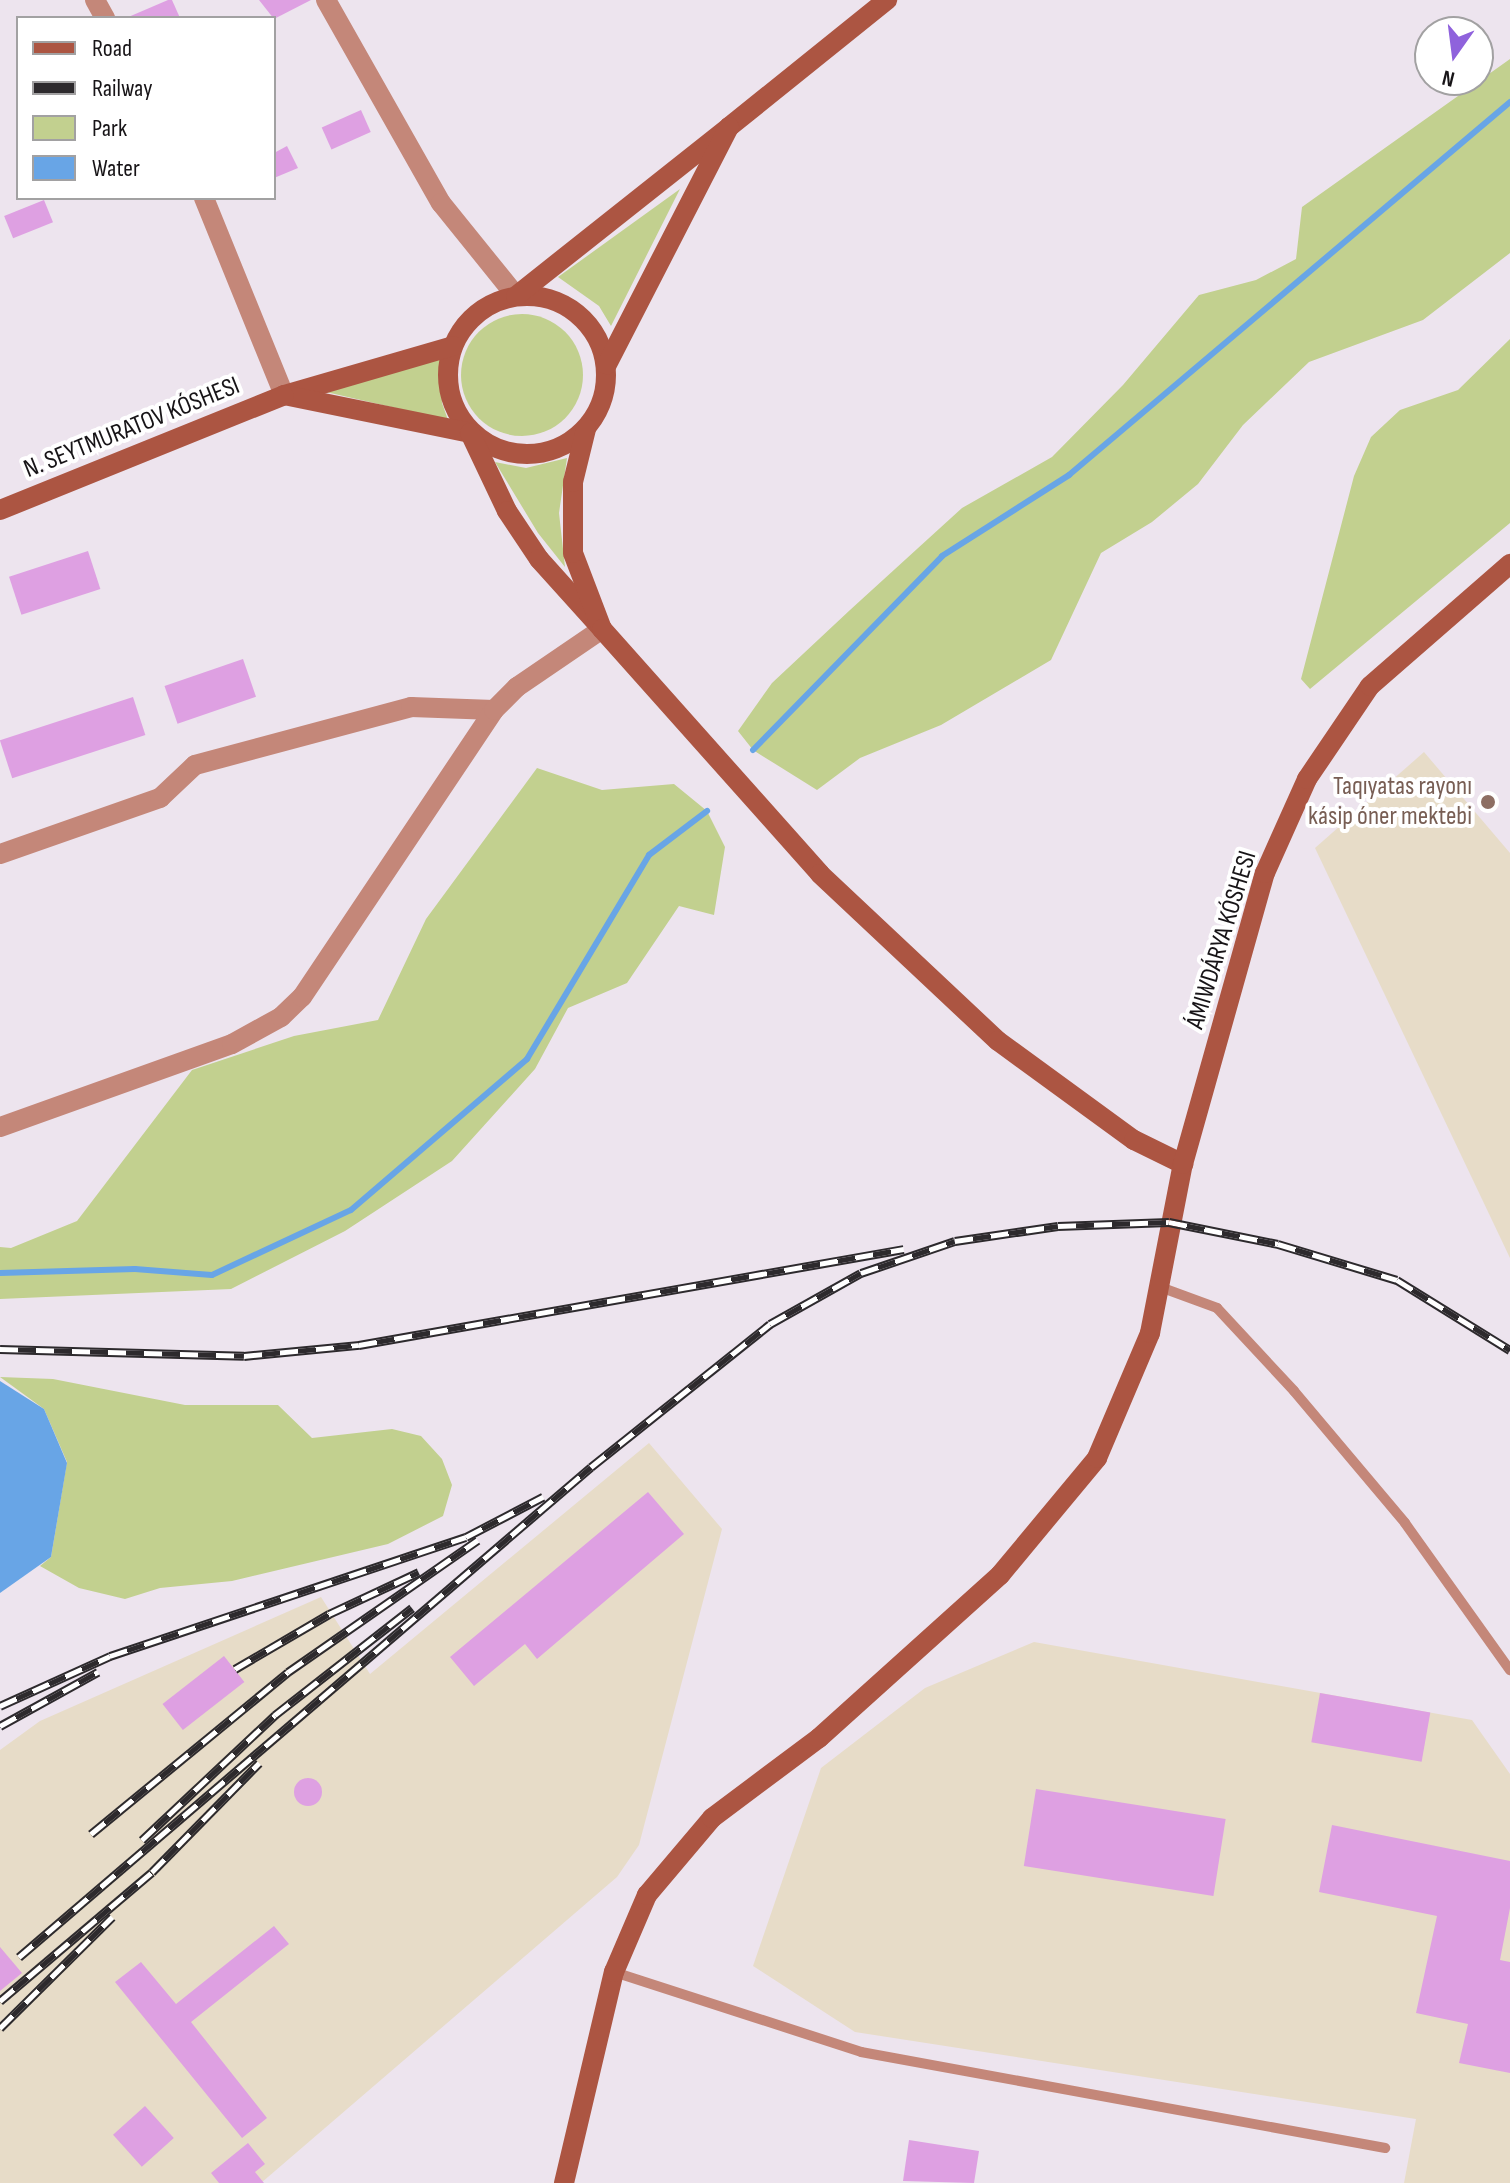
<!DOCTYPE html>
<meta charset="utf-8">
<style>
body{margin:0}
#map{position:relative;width:1510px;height:2183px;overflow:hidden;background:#ede4ee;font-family:"Sofia Sans Condensed",sans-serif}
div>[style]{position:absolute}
.industrial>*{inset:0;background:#e7dcc8}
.green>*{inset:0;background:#c2d08f}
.round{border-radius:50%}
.water>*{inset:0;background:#68a5e6}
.stream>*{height:6px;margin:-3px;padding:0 3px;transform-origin:3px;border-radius:3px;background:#68a5e6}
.building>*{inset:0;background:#dea0e2;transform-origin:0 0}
.lane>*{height:10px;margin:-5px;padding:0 5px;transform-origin:5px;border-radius:5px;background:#c48779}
.street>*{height:20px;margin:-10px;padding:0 10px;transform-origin:10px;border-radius:10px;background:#c48779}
.secondary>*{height:20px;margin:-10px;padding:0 10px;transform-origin:10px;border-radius:10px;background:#ac5542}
.secondary>.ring{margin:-10px;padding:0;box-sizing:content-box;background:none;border:20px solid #ac5542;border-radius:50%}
.rail>*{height:9px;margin-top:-4.5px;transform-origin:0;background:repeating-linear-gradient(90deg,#fff 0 18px,#2d2a2d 0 36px);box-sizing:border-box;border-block:2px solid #2d2a2d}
.dots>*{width:22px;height:22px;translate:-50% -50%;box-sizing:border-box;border:4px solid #fff;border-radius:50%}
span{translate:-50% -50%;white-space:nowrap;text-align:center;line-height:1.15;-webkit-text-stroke:8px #fff;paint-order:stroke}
.street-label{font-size:26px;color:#171417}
.education-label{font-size:26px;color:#785e54}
.right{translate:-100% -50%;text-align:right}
.legend{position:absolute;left:16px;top:16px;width:260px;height:184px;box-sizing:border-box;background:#fff;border:2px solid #a2a1a2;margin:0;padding:10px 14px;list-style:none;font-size:24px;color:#171417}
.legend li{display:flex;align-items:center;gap:16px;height:40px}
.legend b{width:40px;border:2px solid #a2a1a2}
.north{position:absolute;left:1414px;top:16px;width:80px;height:80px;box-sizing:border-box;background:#fff;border:2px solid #a2a1a2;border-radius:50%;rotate:194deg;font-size:22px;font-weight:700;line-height:32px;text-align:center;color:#171417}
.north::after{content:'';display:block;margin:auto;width:28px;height:36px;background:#8f62dc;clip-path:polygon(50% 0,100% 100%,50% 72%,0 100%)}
</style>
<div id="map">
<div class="industrial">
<div style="clip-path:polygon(1424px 752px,1510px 853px,1510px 1258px,1315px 848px)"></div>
<div style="clip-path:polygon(649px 1443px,722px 1529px,639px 1845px,617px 1877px,261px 2183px,0 2183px,0 1750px,40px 1721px,321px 1597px,370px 1674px)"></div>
<div style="clip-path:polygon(1034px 1642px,1472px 1720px,1510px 1774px,1510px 2183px,1404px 2183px,1416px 2119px,855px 2032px,753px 1966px,821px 1768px,925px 1688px)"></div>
</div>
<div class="green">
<div style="clip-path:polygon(1510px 59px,1510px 253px,1423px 320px,1309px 362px,1243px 425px,1198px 484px,1152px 522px,1101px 553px,1051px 660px,941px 725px,860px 758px,817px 790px,753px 750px,738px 731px,772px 683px,850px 610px,962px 508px,1052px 457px,1123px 385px,1199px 295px,1256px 280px,1296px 259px,1302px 207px)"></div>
<div style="clip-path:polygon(680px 189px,611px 326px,599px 306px,558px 277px)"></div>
<div class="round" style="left:461px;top:314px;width:122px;height:122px"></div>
<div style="clip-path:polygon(1510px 339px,1510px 523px,1310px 689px,1301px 679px,1354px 476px,1371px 437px,1400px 410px,1458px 390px)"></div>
<div style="clip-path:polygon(440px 357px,442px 403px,448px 420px,326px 392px)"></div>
<div style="clip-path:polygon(567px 458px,559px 513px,565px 567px,538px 533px,495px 462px,526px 468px)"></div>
<div style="clip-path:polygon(537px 768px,602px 790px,674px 784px,707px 811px,725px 847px,714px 915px,679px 906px,627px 983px,568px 1008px,535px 1069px,452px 1161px,345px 1231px,231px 1289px,0 1299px,0 1247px,11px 1248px,77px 1221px,192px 1070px,294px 1036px,378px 1020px,426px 919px)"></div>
<div style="clip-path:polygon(0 1377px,53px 1379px,185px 1405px,278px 1405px,312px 1438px,392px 1429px,421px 1436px,442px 1459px,452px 1485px,443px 1516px,388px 1544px,232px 1581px,160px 1588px,125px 1599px,79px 1588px,40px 1566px,51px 1557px,67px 1462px,44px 1409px)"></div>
</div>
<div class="water">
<div style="clip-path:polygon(0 1381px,44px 1409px,67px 1463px,51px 1557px,0 1593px)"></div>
</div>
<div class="stream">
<div style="left:753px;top:750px;width:271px;rotate:-45.7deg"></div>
<div style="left:942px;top:556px;width:151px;rotate:-32.5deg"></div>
<div style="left:1069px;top:475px;width:578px;rotate:-40.22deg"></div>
<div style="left:0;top:1273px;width:135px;rotate:-1.7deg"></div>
<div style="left:135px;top:1269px;width:77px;rotate:4.5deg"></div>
<div style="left:212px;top:1275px;width:153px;rotate:-25.1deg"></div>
<div style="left:351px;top:1210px;width:232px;rotate:-40.6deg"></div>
<div style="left:527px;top:1059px;width:238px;rotate:-59.1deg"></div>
<div style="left:649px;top:855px;width:73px;rotate:-37.2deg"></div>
</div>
<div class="building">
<div style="clip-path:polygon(172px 0,180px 18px,126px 18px,168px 0)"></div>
<div style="clip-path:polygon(259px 0,311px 0,274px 19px)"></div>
<div style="left:361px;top:110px;width:24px;height:43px;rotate:66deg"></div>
<div style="clip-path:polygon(287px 146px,298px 168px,274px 178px,274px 153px)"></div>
<div style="left:44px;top:200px;width:24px;height:43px;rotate:68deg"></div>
<div style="left:88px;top:551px;width:40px;height:83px;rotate:72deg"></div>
<div style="left:243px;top:659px;width:40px;height:83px;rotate:71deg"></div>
<div style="left:133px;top:697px;width:40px;height:140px;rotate:72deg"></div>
<div style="clip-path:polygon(648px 1492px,684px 1534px,537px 1659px,525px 1644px,474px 1686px,450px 1657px)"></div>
<div style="left:224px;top:1656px;width:33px;height:78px;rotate:52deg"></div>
<div style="left:1320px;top:1693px;width:112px;height:50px;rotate:10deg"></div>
<div class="round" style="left:294px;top:1778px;width:28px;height:28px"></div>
<div style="left:1036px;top:1789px;width:192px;height:78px;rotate:9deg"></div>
<div style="clip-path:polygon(1332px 1825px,1510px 1861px,1510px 1908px,1500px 1960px,1510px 1962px,1510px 2073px,1459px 2063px,1468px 2024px,1416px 2013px,1437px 1916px,1319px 1892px)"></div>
<div style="clip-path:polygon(274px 1926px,289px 1944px,191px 2022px,267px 2118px,242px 2138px,115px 1982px,141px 1962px,176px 2004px)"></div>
<div style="clip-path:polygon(0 1947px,22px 1973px,0 1991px)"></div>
<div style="left:145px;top:2106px;width:43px;height:43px;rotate:48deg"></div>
<div style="clip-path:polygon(909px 2140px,979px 2151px,974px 2183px,903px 2181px)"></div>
<div style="clip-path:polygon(248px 2143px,265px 2164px,255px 2172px,264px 2183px,219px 2183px,211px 2173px)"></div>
</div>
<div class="lane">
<div style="left:1160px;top:1287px;width:61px;rotate:20.2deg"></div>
<div style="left:1217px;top:1308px;width:113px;rotate:47.1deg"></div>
<div style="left:1294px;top:1391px;width:172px;rotate:49.9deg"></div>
<div style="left:1405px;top:1523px;width:181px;rotate:54.5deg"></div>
<div style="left:614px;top:1972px;width:260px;rotate:17.9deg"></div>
<div style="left:861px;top:2052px;width:533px;rotate:10.38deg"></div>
</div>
<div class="street">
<div style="left:95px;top:0;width:21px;rotate:61deg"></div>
<div style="left:326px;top:0;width:233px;rotate:60.5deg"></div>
<div style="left:441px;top:203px;width:119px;rotate:51.1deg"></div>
<div style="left:204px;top:198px;width:213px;rotate:67.9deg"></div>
<div style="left:0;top:854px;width:170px;rotate:-19.3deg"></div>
<div style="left:160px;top:798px;width:48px;rotate:-43.3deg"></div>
<div style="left:195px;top:765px;width:224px;rotate:-15deg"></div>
<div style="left:411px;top:707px;width:83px;rotate:2.1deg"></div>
<div style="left:0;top:1127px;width:246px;rotate:-19.7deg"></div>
<div style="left:232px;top:1044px;width:56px;rotate:-28.9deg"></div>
<div style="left:281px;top:1017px;width:29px;rotate:-44deg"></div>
<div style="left:302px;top:997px;width:345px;rotate:-56.2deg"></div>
<div style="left:494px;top:710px;width:33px;rotate:-45deg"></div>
<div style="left:517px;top:687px;width:103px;rotate:-34.3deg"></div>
</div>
<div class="secondary">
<div style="left:729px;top:127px;width:203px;rotate:-38.8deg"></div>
<div class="ring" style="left:448px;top:296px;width:138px;height:138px"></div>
<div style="left:516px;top:296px;width:272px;rotate:-38.4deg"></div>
<div style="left:729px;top:127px;width:267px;rotate:117.2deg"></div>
<div style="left:453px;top:346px;width:176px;rotate:163.8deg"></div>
<div style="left:284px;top:395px;width:190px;rotate:11.5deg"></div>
<div style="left:470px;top:433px;width:86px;rotate:64.6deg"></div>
<div style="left:507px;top:511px;width:58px;rotate:56.3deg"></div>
<div style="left:539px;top:559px;width:94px;rotate:48deg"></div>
<div style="left:602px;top:629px;width:81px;rotate:-110.9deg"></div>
<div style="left:573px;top:553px;width:71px;rotate:-90deg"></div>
<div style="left:573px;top:482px;width:55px;rotate:-76.2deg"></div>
<div style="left:0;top:510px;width:306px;rotate:-22deg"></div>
<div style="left:602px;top:629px;width:328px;rotate:48.3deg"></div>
<div style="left:820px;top:874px;width:244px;rotate:43.2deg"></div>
<div style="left:998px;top:1041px;width:168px;rotate:36.1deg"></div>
<div style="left:1134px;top:1140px;width:55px;rotate:26.1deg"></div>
<div style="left:564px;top:2183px;width:217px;rotate:-76.7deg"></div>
<div style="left:614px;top:1972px;width:84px;rotate:-66.8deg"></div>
<div style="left:647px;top:1895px;width:101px;rotate:-49.8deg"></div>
<div style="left:712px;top:1818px;width:134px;rotate:-36.8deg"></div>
<div style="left:819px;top:1738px;width:244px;rotate:-42deg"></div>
<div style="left:1000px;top:1575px;width:152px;rotate:-50.3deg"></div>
<div style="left:1097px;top:1458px;width:136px;rotate:-67deg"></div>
<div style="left:1150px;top:1333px;width:172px;rotate:-79deg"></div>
<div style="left:1183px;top:1164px;width:302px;rotate:-74.3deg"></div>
<div style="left:1265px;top:873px;width:103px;rotate:-65.9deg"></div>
<div style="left:1307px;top:779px;width:112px;rotate:-55.9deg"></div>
<div style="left:1370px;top:686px;width:186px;rotate:-41.1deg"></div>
</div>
<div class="rail">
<div style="left:0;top:1349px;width:244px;rotate:1.6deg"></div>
<div style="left:244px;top:1356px;width:116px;rotate:-5.5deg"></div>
<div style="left:359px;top:1345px;width:553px;rotate:-9.99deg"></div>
<div style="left:235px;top:1669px;width:109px;rotate:-30.3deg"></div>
<div style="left:329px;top:1614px;width:99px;rotate:-25deg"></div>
<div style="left:0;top:1706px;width:121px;rotate:-24.4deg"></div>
<div style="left:110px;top:1656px;width:375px;rotate:-18.5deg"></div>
<div style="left:466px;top:1537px;width:87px;rotate:-27.5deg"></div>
<div style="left:0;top:1726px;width:112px;rotate:-28.9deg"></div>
<div style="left:91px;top:1834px;width:255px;rotate:-39.4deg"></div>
<div style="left:288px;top:1672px;width:231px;rotate:-34.8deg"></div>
<div style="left:142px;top:1840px;width:183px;rotate:-43.2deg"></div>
<div style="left:275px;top:1715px;width:174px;rotate:-38deg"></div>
<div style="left:19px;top:1957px;width:753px;rotate:-40.58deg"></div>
<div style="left:591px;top:1467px;width:229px;rotate:-38.6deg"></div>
<div style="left:770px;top:1324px;width:104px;rotate:-29.3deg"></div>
<div style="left:861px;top:1273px;width:99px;rotate:-18.8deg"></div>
<div style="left:955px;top:1241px;width:104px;rotate:-8.3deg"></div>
<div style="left:1058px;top:1226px;width:111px;rotate:-2.1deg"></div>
<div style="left:1169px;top:1222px;width:111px;rotate:11.4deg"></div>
<div style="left:1278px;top:1244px;width:124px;rotate:16.8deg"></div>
<div style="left:1397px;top:1280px;width:133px;rotate:31.8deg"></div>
<div style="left:0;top:2001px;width:199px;rotate:-40.3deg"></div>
<div style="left:152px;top:1872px;width:153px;rotate:-45.5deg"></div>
<div style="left:0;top:2028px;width:158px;rotate:-44.7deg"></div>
</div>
<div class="dots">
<div style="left:1488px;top:802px;background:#8d6e63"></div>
</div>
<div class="street-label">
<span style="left:132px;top:428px;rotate:-22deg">N. SEYTMURATOV KÓSHESI</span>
<span style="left:1222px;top:940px;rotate:-73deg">ÁMIWDÁRYA KÓSHESI</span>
</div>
<div class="education-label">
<span class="right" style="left:1472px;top:802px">Taqıyatas rayonı<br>kásip óner mektebi</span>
</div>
<ul class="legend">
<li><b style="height:10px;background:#ac5542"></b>Road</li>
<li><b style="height:10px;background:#2d2a2d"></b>Railway</li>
<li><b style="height:22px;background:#c2d08f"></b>Park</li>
<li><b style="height:22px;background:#68a5e6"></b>Water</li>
</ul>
<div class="north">N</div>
</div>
